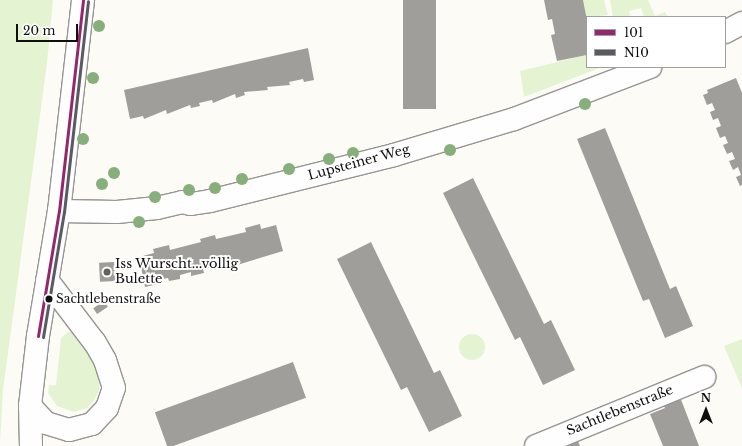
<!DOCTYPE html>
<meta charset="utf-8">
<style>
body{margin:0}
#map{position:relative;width:742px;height:446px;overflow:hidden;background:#fcfbf5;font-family:"Libre Baskerville",serif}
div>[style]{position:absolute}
.green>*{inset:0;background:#e4f4d2}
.round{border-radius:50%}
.building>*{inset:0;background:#a09e9a;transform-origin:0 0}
.roads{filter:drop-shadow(1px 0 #969593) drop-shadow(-1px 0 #969593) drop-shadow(0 1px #969593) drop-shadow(0 -1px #969593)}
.minor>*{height:22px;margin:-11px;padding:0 11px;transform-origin:11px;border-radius:11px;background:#fffefe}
.bus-1>*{height:3px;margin:-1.5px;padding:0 1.5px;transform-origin:1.5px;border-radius:1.5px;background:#95276e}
.bus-2>*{height:3px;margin:-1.5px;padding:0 1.5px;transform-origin:1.5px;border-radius:1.5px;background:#595b62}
.trees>*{width:12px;height:12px;margin:-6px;border-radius:50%;background:#86af7b}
.dots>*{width:11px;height:11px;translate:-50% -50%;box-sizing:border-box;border:2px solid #fff;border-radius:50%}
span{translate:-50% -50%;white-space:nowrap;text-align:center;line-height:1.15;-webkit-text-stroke:4px #fff;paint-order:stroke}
.bus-label{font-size:12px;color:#0f0f0f}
.left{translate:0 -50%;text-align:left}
.street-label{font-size:13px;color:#0f0f0f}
.poi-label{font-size:13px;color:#0f0f0f}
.legend{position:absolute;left:586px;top:16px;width:140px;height:52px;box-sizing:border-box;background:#fff;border:1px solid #9f9f9f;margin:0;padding:5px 7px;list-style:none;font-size:12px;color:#0f0f0f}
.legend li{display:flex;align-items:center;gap:8px;height:20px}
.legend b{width:20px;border:1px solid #9f9f9f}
.north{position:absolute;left:686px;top:390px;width:40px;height:40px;-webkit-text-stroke:3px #fff;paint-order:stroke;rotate:0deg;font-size:11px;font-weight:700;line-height:16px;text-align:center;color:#0f0f0f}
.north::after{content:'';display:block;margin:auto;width:14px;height:18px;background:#0f0f0f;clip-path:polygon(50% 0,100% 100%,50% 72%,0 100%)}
.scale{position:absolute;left:16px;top:24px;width:62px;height:18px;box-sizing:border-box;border:2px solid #0f0f0f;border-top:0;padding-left:5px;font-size:12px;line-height:14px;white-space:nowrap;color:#0f0f0f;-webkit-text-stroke:3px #fff;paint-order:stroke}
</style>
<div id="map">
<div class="green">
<div style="clip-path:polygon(0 0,53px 0,47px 63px,3px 390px,0 444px)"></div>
<div style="clip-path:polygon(583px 0,604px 0,608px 15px,587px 17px,587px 20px)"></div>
<div style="clip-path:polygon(610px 0,648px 0,655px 16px,665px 12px,668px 17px,644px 17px,641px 8px,629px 11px,630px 16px,613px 17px)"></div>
<div style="clip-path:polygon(587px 55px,587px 67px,602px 67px,524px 97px,520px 71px)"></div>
<div style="clip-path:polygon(68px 332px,74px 332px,94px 356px,100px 379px,99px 391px,93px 402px,87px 408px,74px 412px,57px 406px,48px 393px,49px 385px,56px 385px,61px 338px)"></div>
<div class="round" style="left:459px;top:334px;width:26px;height:26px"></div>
<div style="clip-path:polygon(742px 339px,742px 388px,724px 346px)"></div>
</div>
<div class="building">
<div style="left:403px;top:0;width:33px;height:109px"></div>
<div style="clip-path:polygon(544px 0,583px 0,587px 20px,587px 55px,557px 61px,551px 35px,555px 34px,552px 19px,548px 20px)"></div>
<div style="clip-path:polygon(308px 48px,314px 80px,304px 82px,303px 79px,289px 82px,290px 85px,267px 87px,268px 90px,244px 92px,245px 95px,236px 98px,235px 94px,213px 103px,212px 100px,199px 103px,200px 106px,191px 108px,190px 105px,167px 114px,166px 110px,144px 119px,143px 116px,130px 119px,124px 90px)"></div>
<div style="clip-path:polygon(736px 78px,742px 93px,742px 185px,740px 186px,736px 177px,741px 175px,738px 167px,733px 170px,729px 161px,735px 159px,732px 152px,727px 154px,723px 145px,728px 143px,725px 136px,720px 138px,716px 128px,721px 126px,718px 118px,713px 120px,710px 112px,715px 110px,712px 103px,707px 105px,703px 95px,708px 93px,707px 90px)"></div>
<div style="clip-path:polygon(605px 128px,670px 289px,676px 286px,693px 326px,665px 338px,649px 299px,643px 301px,577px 139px)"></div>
<div style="clip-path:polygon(473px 178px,544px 324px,551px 320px,575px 370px,543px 385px,520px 337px,515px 340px,443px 193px)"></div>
<div style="clip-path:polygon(260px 224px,261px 229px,276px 225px,283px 251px,237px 265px,236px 262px,226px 264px,227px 267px,215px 270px,214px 267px,203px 269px,204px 273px,191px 276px,191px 272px,180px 275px,180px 279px,169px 281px,168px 278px,157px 280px,158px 284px,145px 287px,139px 257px,154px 253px,153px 249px,169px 245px,170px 250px,201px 242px,200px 239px,215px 235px,216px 239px,246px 232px,245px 228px)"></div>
<div style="clip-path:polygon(371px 242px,434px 373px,440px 370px,462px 416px,429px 432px,407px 387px,401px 390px,337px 259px)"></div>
<div style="left:114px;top:262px;width:19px;height:15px;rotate:87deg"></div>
<div style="left:104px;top:301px;width:7px;height:13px;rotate:56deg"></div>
<div style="left:293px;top:362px;width:38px;height:147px;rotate:70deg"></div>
<div style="clip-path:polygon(680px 397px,699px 446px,663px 446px,650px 414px,665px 408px,663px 403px)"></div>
<div style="clip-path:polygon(577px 439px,580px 446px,559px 446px)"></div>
</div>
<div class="roads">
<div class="minor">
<div style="left:725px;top:32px;width:19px;rotate:-28deg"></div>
<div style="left:59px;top:211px;width:58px;rotate:1deg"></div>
<div style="left:117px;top:212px;width:40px;rotate:-5.7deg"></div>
<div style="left:157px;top:208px;width:26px;rotate:-13deg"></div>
<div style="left:182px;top:202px;width:9px;rotate:13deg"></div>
<div style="left:191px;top:204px;width:19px;rotate:-9deg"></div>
<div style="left:210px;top:201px;width:190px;rotate:-14deg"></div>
<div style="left:394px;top:155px;width:125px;rotate:-16.7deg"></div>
<div style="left:514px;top:119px;width:146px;rotate:-20.9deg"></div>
<div style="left:30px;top:406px;width:23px;rotate:47deg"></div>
<div style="left:46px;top:423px;width:24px;rotate:17deg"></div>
<div style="left:69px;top:430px;width:24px;rotate:-15deg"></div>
<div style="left:92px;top:424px;width:22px;rotate:-47deg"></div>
<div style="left:107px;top:408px;width:21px;rotate:-71deg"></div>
<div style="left:114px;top:388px;width:29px;rotate:-108deg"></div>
<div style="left:105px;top:360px;width:20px;rotate:-120deg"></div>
<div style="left:95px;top:343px;width:79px;rotate:-127.3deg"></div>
<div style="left:31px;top:446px;width:40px;rotate:-91.4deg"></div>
<div style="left:30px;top:406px;width:70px;rotate:-83.5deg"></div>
<div style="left:38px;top:336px;width:127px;rotate:-80.5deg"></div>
<div style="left:59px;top:211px;width:212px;rotate:-83.5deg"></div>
<div style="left:536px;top:446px;width:182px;rotate:-22.3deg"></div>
</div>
</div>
<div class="bus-1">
<div style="left:38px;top:336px;width:127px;rotate:-80.5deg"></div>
<div style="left:59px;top:211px;width:212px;rotate:-83.5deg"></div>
</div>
<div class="bus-2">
<div style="left:43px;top:337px;width:127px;rotate:-80.5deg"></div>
<div style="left:64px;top:212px;width:212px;rotate:-83.5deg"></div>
</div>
<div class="trees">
<div style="left:99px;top:26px"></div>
<div style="left:93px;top:78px"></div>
<div style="left:585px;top:104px"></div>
<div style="left:83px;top:139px"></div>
<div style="left:450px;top:150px"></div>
<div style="left:353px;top:153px"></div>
<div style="left:329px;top:159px"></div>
<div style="left:289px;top:169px"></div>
<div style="left:114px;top:173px"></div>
<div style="left:242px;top:179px"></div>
<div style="left:102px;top:184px"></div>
<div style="left:215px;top:188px"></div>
<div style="left:189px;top:190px"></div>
<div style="left:155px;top:197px"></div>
<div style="left:139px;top:222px"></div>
</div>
<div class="dots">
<div style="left:107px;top:272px;background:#626260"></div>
<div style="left:49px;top:299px;background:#0f0f0f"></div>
</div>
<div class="bus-label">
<span class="left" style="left:56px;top:299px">Sachtlebenstraße</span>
</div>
<div class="street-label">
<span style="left:359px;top:163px;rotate:-15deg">Lupsteiner Weg</span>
<span style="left:620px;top:411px;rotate:-22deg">Sachtlebenstraße</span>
</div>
<div class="poi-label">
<span class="left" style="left:115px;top:272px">Iss Wurscht...völlig<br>Bulette</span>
</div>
<ul class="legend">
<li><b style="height:5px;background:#95276e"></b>101</li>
<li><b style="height:5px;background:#595b62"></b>N10</li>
</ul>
<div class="north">N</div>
<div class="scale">20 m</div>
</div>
